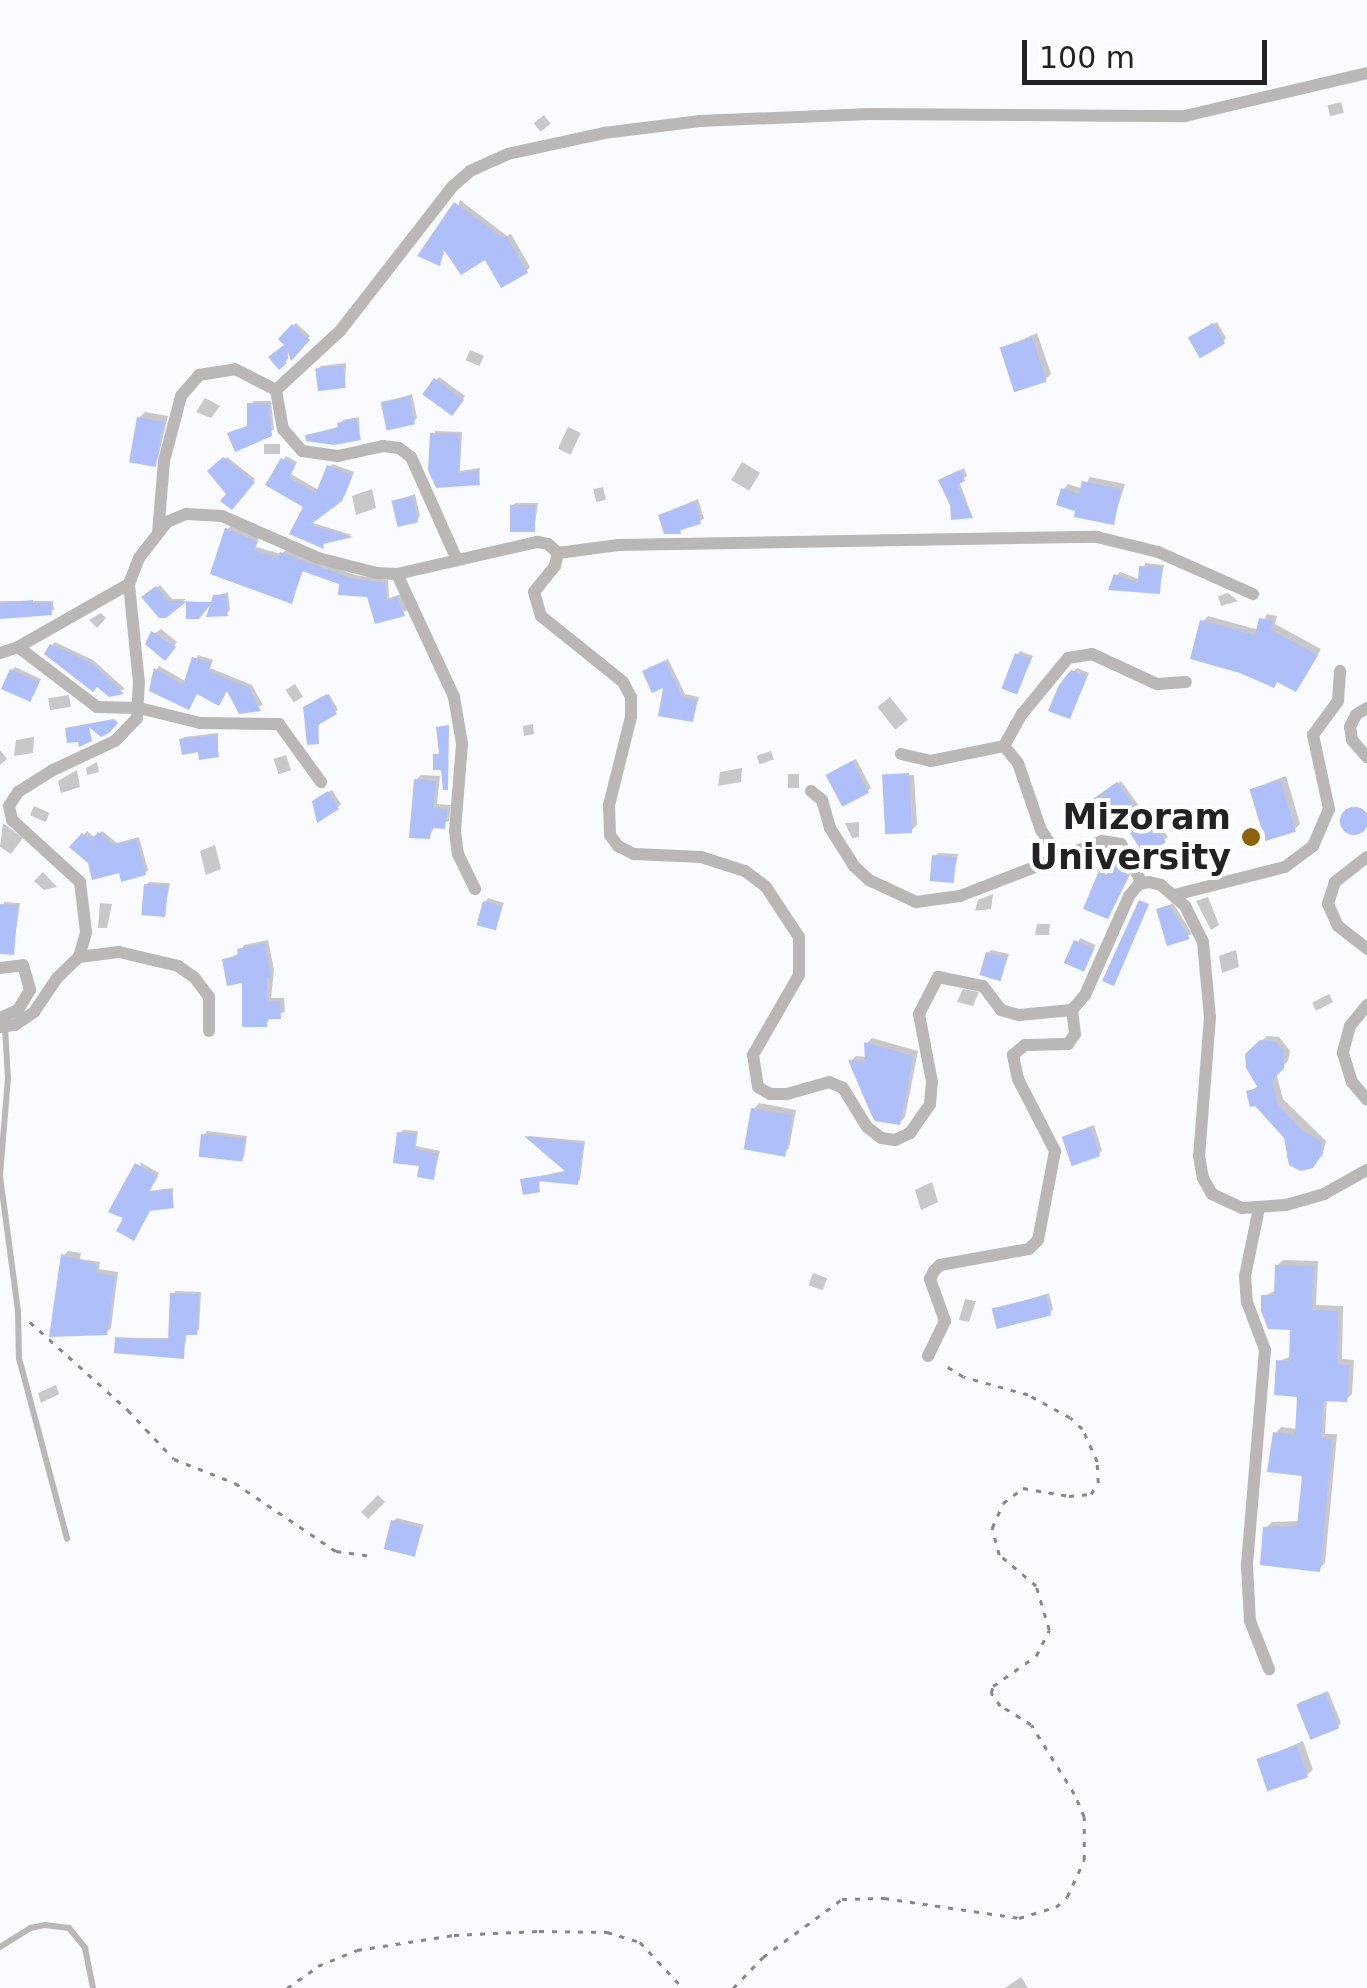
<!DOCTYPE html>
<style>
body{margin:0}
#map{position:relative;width:1367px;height:1988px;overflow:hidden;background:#fafbfe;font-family:"DejaVu Sans",sans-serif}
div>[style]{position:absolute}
.shadow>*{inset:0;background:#0003;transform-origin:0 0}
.round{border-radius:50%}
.building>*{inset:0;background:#afbffa;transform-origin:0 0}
.path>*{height:2.5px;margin-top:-1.25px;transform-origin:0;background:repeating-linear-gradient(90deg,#87878a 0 5px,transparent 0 13px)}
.lane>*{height:6px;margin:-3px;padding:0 3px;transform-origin:3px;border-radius:3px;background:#b9b8b6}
.street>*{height:12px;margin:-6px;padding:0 6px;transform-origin:6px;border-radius:6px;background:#b9b8b6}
.dots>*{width:28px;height:28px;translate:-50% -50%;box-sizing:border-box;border:5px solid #fff;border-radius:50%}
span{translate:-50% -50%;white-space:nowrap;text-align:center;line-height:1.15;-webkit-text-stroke:8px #fff;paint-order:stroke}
.poi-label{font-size:35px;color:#222224;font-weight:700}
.right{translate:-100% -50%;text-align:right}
.scale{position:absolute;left:1022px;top:40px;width:245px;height:45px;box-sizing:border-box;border:5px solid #222224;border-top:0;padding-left:12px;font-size:30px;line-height:35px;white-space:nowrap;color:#222224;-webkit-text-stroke:8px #fff;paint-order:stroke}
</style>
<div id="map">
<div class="shadow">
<div style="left:1341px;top:102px;width:11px;height:14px;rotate:75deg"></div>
<div style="left:544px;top:115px;width:11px;height:13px;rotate:52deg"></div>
<div style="clip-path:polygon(460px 200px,507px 236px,511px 234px,530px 267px,526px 271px,446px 248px,440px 263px)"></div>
<div style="clip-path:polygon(1217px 322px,1226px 338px,1223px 342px,1195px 334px)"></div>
<div style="clip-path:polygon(296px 323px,310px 336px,292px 356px,289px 346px,288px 359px,279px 367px,288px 344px,281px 338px)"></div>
<div style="clip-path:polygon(1037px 333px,1051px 374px,1045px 380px,1002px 349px)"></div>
<div style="left:470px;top:350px;width:15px;height:11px;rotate:23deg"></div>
<div style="clip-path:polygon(346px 363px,345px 386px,318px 369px,321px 366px)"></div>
<div style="clip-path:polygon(439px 377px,465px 396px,456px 410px,426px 394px)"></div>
<div style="clip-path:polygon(412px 394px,417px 418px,414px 421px,384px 403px)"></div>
<div style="clip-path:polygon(205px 398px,220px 406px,211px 418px,196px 412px)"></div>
<div style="clip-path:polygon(253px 401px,271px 401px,274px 430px,230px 434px,249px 425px)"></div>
<div style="clip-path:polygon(145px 412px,168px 416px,158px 458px,153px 464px,139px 418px)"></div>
<div style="clip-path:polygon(359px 417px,360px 438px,308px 435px,341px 426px,343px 420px)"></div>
<div style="left:568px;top:427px;width:14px;height:24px;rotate:25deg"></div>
<div style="clip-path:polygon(435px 431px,462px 432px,460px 471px,480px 468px,479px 483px,437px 485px)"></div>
<div style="left:264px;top:444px;width:16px;height:10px"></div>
<div style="clip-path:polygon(286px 456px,297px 462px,291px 474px,320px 491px,332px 464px,354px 472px,345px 495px,310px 522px,352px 535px,325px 541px,323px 546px,292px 533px,306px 506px,268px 484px)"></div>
<div style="clip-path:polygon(227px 457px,255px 479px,232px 506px,229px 494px,210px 471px)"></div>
<div style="left:742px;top:462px;width:21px;height:21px;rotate:31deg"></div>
<div style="clip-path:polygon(964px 468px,967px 476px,959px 481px,972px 516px,944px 478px)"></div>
<div style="clip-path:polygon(1090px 477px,1125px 484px,1113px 522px,1063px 490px,1068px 484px,1083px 489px)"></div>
<div style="left:603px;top:487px;width:13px;height:10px;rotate:77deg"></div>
<div style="clip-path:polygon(372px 489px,376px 508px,356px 515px,352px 496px)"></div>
<div style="clip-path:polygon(415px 494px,420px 516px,417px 520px,395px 501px)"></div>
<div style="clip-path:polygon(698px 499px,704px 519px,680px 531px,661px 515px)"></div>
<div style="clip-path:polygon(516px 503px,538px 503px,534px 530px,512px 506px)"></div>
<div style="clip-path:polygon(231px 526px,259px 538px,256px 547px,281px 554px,286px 550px,355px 575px,388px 580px,389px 598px,401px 594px,408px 610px,377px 621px,369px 594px,304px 569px,291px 601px,227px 530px)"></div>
<div style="clip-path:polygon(1145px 563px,1164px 565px,1159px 591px,1116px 576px,1120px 572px,1141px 580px)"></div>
<div style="clip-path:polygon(160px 585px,172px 599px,186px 599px,165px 616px,145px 598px)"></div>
<div style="clip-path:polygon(228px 592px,230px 610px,227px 613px,215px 597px)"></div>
<div style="clip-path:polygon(1228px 593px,1238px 601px,1221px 606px,1218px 596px)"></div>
<div style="clip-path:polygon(0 601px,53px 601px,54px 610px,0 616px)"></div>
<div style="clip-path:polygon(101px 613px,106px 618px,97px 628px,89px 620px)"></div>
<div style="clip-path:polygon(1267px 614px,1277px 616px,1275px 624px,1321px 649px,1301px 684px,1203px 621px,1208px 616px,1259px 630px)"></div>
<div style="clip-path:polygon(161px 629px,177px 642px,165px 657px,151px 636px)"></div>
<div style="clip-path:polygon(55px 642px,93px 660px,125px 689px,110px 695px,52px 645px)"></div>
<div style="clip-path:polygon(1020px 651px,1033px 656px,1017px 692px,1017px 655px)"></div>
<div style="clip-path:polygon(198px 655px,213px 660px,210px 668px,252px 685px,263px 705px,240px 711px,228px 688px,198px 692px,188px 707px,151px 690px,151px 678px,159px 666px,187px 682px)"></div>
<div style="clip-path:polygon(668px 659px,685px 694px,699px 697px,693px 719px,648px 668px)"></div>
<div style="clip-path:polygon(15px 667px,41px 679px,33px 696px,12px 671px)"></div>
<div style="clip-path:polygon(1077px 668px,1089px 673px,1072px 713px,1061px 687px)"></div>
<div style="left:295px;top:684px;width:15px;height:11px;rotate:58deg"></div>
<div style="clip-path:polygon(329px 694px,338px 710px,319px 721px,318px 742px,309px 705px)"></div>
<div style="left:69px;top:695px;width:12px;height:21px;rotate:81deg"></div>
<div style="left:890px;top:697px;width:29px;height:16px;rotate:52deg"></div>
<div style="clip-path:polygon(533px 724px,534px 734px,524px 736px,523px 726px)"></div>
<div style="clip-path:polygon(218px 733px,218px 755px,181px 740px,184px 737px)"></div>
<div style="clip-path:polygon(34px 737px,33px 753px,14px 756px,16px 740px)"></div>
<div style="clip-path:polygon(0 750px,7px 759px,0 765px)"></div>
<div style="left:771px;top:751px;width:9px;height:15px;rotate:72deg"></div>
<div style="left:286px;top:755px;width:16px;height:13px;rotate:72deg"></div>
<div style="clip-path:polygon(856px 759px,871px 788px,868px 791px,832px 772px)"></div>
<div style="clip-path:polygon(97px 762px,99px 772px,87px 775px,86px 768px)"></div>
<div style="clip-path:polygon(742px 768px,741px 782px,718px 786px,720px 772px)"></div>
<div style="clip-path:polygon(77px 770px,80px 787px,61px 793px,58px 781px)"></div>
<div style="clip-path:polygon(887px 773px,887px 777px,914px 775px,917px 825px,911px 831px,884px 775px)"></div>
<div style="left:788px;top:774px;width:11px;height:14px"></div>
<div style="clip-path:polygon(421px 775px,440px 776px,437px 804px,451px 805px,449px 821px,435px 826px,429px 837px,416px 780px)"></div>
<div style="clip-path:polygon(1286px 776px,1300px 824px,1294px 830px,1252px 789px)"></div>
<div style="clip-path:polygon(1121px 781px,1145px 814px,1150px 811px,1168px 837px,1164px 840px,1099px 796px)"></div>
<div style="clip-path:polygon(332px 790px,341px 804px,338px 807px,318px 798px)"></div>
<div style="left:34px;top:806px;width:17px;height:10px;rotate:24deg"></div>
<div class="round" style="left:1344px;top:807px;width:24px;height:24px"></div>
<div style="clip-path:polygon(859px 822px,859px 837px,852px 838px,845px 823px)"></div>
<div style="clip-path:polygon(3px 823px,23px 838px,11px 854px,0 847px)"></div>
<div style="clip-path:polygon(87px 831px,95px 838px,102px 831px,117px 843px,139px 837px,148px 870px,145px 873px,90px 862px,73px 847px)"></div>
<div style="clip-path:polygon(215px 845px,221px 869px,206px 875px,200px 851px)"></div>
<div style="clip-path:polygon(938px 853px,958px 854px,953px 880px,935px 856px)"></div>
<div style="clip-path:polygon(1111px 856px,1128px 863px,1132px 871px,1107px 916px,1105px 862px)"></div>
<div style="clip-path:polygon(43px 872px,57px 887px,44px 890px,34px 881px)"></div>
<div style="clip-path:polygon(149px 882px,170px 883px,164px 915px,146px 885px)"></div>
<div style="clip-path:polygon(993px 894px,991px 909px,975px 911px,978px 900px)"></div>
<div style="clip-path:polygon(1208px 897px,1219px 925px,1211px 930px,1196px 901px)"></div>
<div style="clip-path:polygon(488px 898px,504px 903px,494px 928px,485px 902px)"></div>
<div style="clip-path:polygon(4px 902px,20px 903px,13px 952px,0 951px)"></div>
<div style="clip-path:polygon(100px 903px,112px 904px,107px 928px,98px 928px)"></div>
<div style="clip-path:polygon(1173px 903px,1192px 934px,1168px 943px,1159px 910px)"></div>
<div style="clip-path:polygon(1037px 924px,1050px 924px,1049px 935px,1035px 935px)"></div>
<div style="left:1080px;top:938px;width:17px;height:26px;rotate:24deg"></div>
<div style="clip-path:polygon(268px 940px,274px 970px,271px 998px,284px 998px,285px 1012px,271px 1016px,266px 1025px,244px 980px,224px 960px,240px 953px,244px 945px)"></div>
<div style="clip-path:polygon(991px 950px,1009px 954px,1000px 978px,988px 953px)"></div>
<div style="clip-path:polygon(1236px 950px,1239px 967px,1222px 973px,1219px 956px)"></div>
<div style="clip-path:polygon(963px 989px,979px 992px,973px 1006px,957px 1002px)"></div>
<div style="left:1329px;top:994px;width:9px;height:19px;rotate:63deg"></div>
<div style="clip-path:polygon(1267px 1036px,1279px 1037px,1290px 1051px,1288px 1061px,1276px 1073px,1283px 1099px,1326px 1141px,1322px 1156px,1301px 1168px,1287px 1158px,1287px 1137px,1248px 1092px,1260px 1085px,1247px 1055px)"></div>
<div style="clip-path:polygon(872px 1038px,918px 1051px,905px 1117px,899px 1123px,851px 1061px,856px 1056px,867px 1057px,867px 1043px)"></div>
<div style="clip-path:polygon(759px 1103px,796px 1110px,789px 1148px,784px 1153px,754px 1109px)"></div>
<div style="clip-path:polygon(1094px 1125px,1102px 1151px,1098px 1154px,1064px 1137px)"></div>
<div style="clip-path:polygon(403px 1130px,418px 1131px,416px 1146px,440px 1151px,433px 1178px,400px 1133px)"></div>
<div style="clip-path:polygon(207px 1131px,247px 1136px,244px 1157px,241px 1160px,204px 1135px)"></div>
<div style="clip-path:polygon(528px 1136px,585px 1141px,580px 1180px,540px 1178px,539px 1190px,523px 1180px,568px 1170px)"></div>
<div style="clip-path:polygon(140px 1162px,159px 1173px,148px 1191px,173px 1188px,173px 1205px,151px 1209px)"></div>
<div style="clip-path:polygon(932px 1182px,938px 1202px,921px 1210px,915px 1190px)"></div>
<div style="clip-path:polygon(68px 1251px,81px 1253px,80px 1259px,100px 1262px,99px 1269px,118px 1272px,111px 1328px,106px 1333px,64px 1255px)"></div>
<div style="clip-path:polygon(1283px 1260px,1318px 1261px,1316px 1305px,1343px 1306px,1342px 1359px,1354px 1360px,1352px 1394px,1346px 1400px,1327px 1398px,1325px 1434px,1337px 1434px,1325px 1563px,1319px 1569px,1266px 1528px,1272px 1522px,1300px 1521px,1305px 1474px,1276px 1433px,1281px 1427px,1297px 1429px,1300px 1394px,1279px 1361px,1292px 1356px,1293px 1327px,1264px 1296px,1277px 1290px,1277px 1266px)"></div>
<div style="left:813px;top:1273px;width:15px;height:13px;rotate:20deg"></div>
<div style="clip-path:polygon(175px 1291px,201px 1292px,199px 1330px,187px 1333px,183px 1357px,117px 1338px,171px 1338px)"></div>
<div style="clip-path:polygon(1049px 1293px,1053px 1309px,1050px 1313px,995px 1310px)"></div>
<div style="clip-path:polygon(965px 1299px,976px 1301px,969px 1322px,959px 1320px)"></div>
<div style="clip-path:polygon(56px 1385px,59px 1394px,41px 1403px,38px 1393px)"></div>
<div style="left:378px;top:1495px;width:10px;height:24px;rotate:45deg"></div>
<div style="clip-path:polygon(397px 1518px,424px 1525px,414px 1554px,393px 1521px)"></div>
<div style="clip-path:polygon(1328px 1691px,1341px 1723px,1338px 1726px,1298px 1703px)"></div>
<div style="clip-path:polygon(1303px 1741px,1313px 1770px,1307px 1775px,1259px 1760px)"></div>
<div style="clip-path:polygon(1021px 1977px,1028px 1988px,1005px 1988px)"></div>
</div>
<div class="building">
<div style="clip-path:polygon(454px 202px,502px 238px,506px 236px,528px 273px,501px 288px,485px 260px,461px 275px,444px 250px,440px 266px,417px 256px)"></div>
<div style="left:1213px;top:323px;width:24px;height:29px;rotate:60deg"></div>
<div style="clip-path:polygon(292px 324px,310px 340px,291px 361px,287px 348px,286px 364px,279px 370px,268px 357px,284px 345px,278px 339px)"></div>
<div style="left:1032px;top:337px;width:47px;height:34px;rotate:72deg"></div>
<div style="left:343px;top:365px;width:23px;height:28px;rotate:83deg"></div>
<div style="left:434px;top:378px;width:37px;height:20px;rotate:36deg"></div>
<div style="left:409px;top:396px;width:29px;height:29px;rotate:78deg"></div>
<div style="clip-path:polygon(247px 403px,268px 403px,272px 436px,235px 452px,227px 433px,247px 426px)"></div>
<div style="left:137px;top:417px;width:27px;height:46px;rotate:10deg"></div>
<div style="clip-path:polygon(356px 418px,361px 440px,334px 445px,306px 441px,305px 435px,338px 428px,337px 423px)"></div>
<div style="clip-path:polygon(430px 433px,460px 434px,458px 473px,478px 470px,480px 485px,436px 488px,428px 470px)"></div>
<div style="clip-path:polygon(223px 457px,255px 482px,232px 510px,220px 501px,226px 494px,207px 471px)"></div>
<div style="clip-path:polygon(281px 458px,295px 465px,289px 478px,316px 493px,327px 465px,352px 475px,342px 501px,310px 525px,353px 537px,323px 544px,324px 549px,289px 534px,303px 507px,265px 485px)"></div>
<div style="clip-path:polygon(960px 470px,965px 481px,957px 485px,973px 518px,951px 520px,950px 505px,938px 480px)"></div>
<div style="clip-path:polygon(1082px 481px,1121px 489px,1114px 525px,1074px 517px,1075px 511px,1056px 505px,1061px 488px,1079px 494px)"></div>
<div style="left:412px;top:496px;width:27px;height:21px;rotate:77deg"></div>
<div style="clip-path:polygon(695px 501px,701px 524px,680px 530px,681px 534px,664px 534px,658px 515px)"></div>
<div style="left:510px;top:505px;width:25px;height:27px"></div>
<div style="clip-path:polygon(225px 528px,257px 542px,254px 550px,277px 558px,280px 552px,350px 578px,385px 583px,386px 600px,397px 597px,405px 616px,375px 624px,367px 597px,338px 595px,339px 584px,302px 571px,292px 604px,210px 574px)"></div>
<div style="clip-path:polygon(1139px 566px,1162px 567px,1160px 594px,1108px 590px,1114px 574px,1138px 583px)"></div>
<div style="clip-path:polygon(156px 586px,168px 601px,211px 602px,213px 595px,226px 594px,228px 616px,206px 617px,210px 605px,199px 619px,186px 619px,186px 602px,166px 618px,159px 618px,141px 597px)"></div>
<div style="clip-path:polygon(33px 600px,33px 603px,51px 602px,52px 615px,0 619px,0 603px)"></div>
<div style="clip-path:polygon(1259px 618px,1273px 621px,1271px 630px,1318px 655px,1296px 692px,1277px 682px,1274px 688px,1240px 673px,1190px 659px,1200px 620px,1255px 635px)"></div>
<div style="clip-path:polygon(151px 631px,176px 647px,165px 661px,145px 644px)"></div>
<div style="clip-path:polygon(50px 644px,90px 662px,124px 694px,109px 697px,97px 687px,93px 692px,44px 654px)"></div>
<div style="left:1015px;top:653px;width:17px;height:38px;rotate:21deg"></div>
<div style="clip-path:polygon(192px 657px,211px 663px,208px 671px,249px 688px,261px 711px,239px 714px,227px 691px,219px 706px,197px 694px,189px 710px,149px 691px,154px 668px,183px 685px)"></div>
<div style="clip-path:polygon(665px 661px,682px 697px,697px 700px,693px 722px,658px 716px,663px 688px,652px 693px,642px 671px)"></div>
<div style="left:10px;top:669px;width:32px;height:22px;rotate:24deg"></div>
<div style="clip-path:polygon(1071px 670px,1087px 676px,1070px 719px,1048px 711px,1059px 685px)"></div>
<div style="clip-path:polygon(327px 694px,337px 714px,318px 725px,319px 744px,307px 745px,303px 707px)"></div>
<div style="clip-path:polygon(114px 719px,118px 723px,109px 733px,101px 737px,89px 727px,92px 741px,79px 747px,78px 742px,67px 743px,65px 728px)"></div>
<div style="clip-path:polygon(449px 725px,448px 790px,443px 790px,441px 770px,433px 770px,433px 754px,439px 754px,436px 727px)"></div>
<div style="clip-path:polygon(216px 735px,219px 757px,199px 760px,198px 752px,182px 755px,179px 739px)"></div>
<div style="left:852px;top:761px;width:36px;height:30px;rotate:62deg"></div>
<div style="left:909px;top:773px;width:60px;height:27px;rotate:87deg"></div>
<div style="clip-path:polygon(414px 779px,436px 781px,433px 808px,447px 809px,445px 829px,431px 828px,430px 839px,409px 838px)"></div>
<div style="left:1280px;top:780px;width:54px;height:32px;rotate:73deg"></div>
<div style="clip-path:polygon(1117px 782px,1140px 816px,1146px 812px,1166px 842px,1145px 856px,1118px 815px,1109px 821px,1093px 799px)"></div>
<div style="clip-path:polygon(328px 791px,339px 809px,317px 823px,312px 801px)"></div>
<div class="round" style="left:1340px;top:807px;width:28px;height:28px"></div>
<div style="clip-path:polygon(98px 832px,113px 845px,136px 839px,146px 875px,121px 882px,119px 873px,92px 880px,88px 863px,69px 847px,82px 833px,91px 840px)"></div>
<div style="left:932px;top:855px;width:24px;height:26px;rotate:5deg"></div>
<div style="clip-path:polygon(1103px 861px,1123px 869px,1128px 878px,1108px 919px,1083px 909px)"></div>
<div style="left:144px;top:884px;width:24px;height:31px;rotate:5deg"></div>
<div style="clip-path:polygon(1139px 900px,1149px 904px,1114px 986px,1102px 981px)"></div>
<div style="left:483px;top:901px;width:20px;height:25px;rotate:15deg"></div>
<div style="clip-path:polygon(0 904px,18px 905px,14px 955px,0 954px)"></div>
<div style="clip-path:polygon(1169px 905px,1190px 939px,1167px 946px,1156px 909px)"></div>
<div style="left:1074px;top:940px;width:22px;height:25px;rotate:24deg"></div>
<div style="clip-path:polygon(264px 943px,271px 977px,267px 978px,267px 1002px,280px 1001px,281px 1019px,267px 1019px,267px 1027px,242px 1027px,242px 983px,227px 986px,222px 959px,238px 956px,237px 949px)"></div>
<div style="left:986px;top:952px;width:22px;height:24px;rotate:16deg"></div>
<div style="clip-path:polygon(1260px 1040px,1274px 1041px,1284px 1050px,1284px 1068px,1272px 1081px,1278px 1105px,1303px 1131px,1320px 1141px,1323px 1153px,1313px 1168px,1301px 1171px,1289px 1165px,1284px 1138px,1255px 1106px,1250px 1107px,1246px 1091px,1258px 1088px,1246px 1068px,1245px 1054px)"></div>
<div style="clip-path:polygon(864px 1042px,913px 1056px,900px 1125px,875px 1121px,871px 1114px,848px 1060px,865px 1062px)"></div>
<div style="left:751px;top:1108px;width:42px;height:42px;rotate:10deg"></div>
<div style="left:1090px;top:1127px;width:31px;height:30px;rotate:71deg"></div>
<div style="clip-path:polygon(397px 1132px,416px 1134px,414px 1149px,438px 1154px,434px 1180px,417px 1177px,419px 1166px,393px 1163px)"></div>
<div style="left:201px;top:1134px;width:44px;height:23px;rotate:6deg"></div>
<div style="clip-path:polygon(524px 1136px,583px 1143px,578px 1185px,538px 1181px,540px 1192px,523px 1195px,520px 1179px,566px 1172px)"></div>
<div style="clip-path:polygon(135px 1163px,158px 1176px,149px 1192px,171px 1189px,174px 1208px,150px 1211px,134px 1241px,116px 1231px,123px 1218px,108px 1212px)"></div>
<div style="clip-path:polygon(61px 1254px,97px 1265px,96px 1273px,115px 1276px,107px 1335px,49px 1337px)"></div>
<div style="clip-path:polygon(1275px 1265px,1313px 1266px,1312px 1310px,1338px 1311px,1337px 1364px,1349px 1365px,1347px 1402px,1323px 1401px,1321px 1438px,1332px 1439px,1320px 1572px,1260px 1565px,1263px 1527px,1297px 1526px,1302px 1476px,1267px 1472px,1273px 1432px,1295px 1435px,1297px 1397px,1274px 1395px,1276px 1360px,1289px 1361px,1290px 1330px,1268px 1329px,1261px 1311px,1261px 1295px,1274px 1295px)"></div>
<div style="clip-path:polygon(170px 1293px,199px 1294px,197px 1335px,185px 1335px,184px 1359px,114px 1353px,115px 1337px,168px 1340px)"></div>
<div style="left:1046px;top:1295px;width:21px;height:56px;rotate:76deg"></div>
<div style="left:391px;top:1520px;width:32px;height:30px;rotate:14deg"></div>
<div style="left:1325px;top:1693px;width:38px;height:31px;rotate:68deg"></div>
<div style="left:1297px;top:1745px;width:34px;height:43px;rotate:71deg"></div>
</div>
<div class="path">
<div style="left:30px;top:1322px;width:132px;rotate:41.9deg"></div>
<div style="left:128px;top:1410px;width:67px;rotate:46.8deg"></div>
<div style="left:174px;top:1459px;width:66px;rotate:21.5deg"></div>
<div style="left:235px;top:1483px;width:122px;rotate:34deg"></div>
<div style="left:336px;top:1551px;width:36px;rotate:8deg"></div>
<div style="left:287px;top:1988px;width:38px;rotate:-35deg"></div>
<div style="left:318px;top:1966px;width:42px;rotate:-22.3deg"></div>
<div style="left:357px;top:1950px;width:98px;rotate:-8.8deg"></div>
<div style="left:454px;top:1935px;width:85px;rotate:-2.7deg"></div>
<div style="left:539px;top:1931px;width:68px;rotate:0.8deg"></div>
<div style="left:607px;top:1932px;width:34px;rotate:17deg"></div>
<div style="left:640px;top:1942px;width:63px;rotate:46.9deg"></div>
<div style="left:733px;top:1988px;width:43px;rotate:-45.9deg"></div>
<div style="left:763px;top:1957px;width:98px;rotate:-36.3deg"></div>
<div style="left:842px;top:1899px;width:42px;rotate:-1.4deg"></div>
<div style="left:884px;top:1898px;width:136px;rotate:8.4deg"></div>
<div style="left:1019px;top:1918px;width:39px;rotate:-17deg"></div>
<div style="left:1056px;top:1907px;width:15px;rotate:-42deg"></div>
<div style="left:1067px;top:1897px;width:41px;rotate:-65.3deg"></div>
<div style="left:1084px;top:1860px;width:43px;rotate:-90deg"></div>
<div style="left:1084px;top:1817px;width:25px;rotate:-113deg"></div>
<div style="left:1074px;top:1794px;width:81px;rotate:-121.9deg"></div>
<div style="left:1031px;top:1725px;width:36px;rotate:-148deg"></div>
<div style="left:1000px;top:1706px;width:16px;rotate:-125deg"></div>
<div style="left:991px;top:1693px;width:7px;rotate:-74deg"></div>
<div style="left:993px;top:1686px;width:52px;rotate:-34.9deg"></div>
<div style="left:1036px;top:1656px;width:29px;rotate:-63deg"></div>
<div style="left:1049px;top:1630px;width:46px;rotate:-106.5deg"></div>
<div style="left:1036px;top:1586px;width:48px;rotate:-140deg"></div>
<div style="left:999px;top:1555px;width:28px;rotate:-105deg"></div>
<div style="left:992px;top:1528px;width:27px;rotate:-66deg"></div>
<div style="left:1003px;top:1503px;width:25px;rotate:-37deg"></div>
<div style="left:1023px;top:1488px;width:47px;rotate:9.9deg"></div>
<div style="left:1069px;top:1496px;width:22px;rotate:-5deg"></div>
<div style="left:1091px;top:1494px;width:13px;rotate:-58deg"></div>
<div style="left:1098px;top:1483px;width:21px;rotate:-93deg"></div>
<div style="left:1097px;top:1462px;width:36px;rotate:-114deg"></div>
<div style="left:1082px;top:1429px;width:16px;rotate:-137deg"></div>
<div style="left:1070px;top:1418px;width:48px;rotate:-151.3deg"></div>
<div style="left:1028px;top:1395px;width:67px;rotate:-164.5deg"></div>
<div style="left:963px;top:1377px;width:25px;rotate:-148deg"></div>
</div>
<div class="lane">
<div style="left:5px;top:1028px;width:50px;rotate:86.6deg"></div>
<div style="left:8px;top:1078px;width:98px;rotate:94.7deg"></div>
<div style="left:0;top:1176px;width:136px;rotate:82.4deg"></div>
<div style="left:18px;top:1311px;width:47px;rotate:88.8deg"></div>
<div style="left:19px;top:1358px;width:187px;rotate:75.1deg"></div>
<div style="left:0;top:1947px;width:36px;rotate:-32deg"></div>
<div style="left:30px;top:1928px;width:15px;rotate:-11deg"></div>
<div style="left:45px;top:1925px;width:24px;rotate:7deg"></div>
<div style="left:69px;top:1928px;width:26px;rotate:51deg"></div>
<div style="left:85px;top:1948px;width:41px;rotate:78.7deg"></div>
</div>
<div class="street">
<div style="left:276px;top:390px;width:87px;rotate:-42.7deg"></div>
<div style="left:340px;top:331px;width:184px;rotate:-52.1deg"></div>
<div style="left:453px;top:186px;width:23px;rotate:-41deg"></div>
<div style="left:470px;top:171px;width:42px;rotate:-24.1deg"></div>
<div style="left:508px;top:154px;width:98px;rotate:-12.3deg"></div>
<div style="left:604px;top:133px;width:97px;rotate:-7.1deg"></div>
<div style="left:700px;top:121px;width:169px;rotate:-2.4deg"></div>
<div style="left:869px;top:114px;width:316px;rotate:0.4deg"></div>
<div style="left:1185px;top:116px;width:187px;rotate:-13.3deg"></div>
<div style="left:158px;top:533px;width:72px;rotate:-85.2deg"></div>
<div style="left:164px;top:461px;width:67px;rotate:-75.3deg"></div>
<div style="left:181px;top:396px;width:28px;rotate:-49deg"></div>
<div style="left:199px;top:375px;width:36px;rotate:-9deg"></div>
<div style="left:235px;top:369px;width:46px;rotate:27.1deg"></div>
<div style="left:276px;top:390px;width:40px;rotate:80deg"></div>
<div style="left:283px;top:429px;width:29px;rotate:49deg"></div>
<div style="left:302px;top:451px;width:36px;rotate:8deg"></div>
<div style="left:338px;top:456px;width:46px;rotate:-12.5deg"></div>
<div style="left:383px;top:446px;width:16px;rotate:7deg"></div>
<div style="left:399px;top:448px;width:15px;rotate:37deg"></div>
<div style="left:411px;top:457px;width:113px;rotate:65.9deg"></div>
<div style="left:558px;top:553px;width:61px;rotate:-7.6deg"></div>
<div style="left:618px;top:545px;width:479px;rotate:-1deg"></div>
<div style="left:1097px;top:537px;width:63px;rotate:13.8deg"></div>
<div style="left:1158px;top:552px;width:104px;rotate:23.9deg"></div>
<div style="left:397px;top:574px;width:136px;rotate:65.1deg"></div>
<div style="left:454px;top:697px;width:48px;rotate:80.3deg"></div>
<div style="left:462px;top:744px;width:87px;rotate:94.6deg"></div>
<div style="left:455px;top:831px;width:23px;rotate:83deg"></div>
<div style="left:458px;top:854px;width:39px;rotate:64deg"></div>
<div style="left:18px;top:647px;width:99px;rotate:37.2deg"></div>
<div style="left:97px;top:707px;width:42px;rotate:1.4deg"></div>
<div style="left:139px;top:708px;width:63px;rotate:13.8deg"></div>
<div style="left:200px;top:723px;width:79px;rotate:0.7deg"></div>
<div style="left:279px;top:724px;width:72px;rotate:54.1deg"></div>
<div style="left:0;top:653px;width:19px;rotate:-18deg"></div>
<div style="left:18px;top:647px;width:128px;rotate:-29.6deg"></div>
<div style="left:1367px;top:708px;width:13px;rotate:148deg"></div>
<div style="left:1356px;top:715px;width:13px;rotate:117deg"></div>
<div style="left:1350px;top:727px;width:13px;rotate:81deg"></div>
<div style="left:1352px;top:740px;width:23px;rotate:49deg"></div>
<div style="left:1004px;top:746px;width:37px;rotate:-61deg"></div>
<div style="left:1022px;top:714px;width:72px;rotate:-50.6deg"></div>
<div style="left:1068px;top:658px;width:24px;rotate:-9deg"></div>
<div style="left:1092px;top:654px;width:72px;rotate:24.8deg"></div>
<div style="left:1157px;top:684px;width:29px;rotate:-4deg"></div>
<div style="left:901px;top:754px;width:31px;rotate:13deg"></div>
<div style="left:931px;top:761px;width:75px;rotate:-11.6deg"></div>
<div style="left:1004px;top:746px;width:22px;rotate:51deg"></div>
<div style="left:1018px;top:763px;width:71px;rotate:71.1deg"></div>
<div style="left:1041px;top:830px;width:32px;rotate:56deg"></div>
<div style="left:811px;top:791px;width:14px;rotate:39deg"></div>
<div style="left:822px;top:800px;width:29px;rotate:74deg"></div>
<div style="left:830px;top:828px;width:45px;rotate:57.7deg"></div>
<div style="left:854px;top:866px;width:21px;rotate:43deg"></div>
<div style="left:869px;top:880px;width:52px;rotate:25.1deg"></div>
<div style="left:916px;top:902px;width:44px;rotate:-7.8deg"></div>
<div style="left:960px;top:896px;width:152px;rotate:-21.2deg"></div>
<div style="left:1102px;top:841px;width:19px;rotate:9deg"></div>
<div style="left:1121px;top:844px;width:44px;rotate:61.7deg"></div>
<div style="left:1367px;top:857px;width:41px;rotate:142deg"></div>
<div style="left:1335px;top:882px;width:23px;rotate:108deg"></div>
<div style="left:1328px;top:904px;width:24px;rotate:66deg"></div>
<div style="left:1338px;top:926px;width:37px;rotate:38deg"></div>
<div style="left:1174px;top:895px;width:114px;rotate:-14.2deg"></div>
<div style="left:1285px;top:867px;width:35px;rotate:-37deg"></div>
<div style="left:1313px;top:846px;width:40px;rotate:-66.6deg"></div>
<div style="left:1329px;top:809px;width:76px;rotate:-102.2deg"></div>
<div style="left:1313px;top:735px;width:42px;rotate:-53.7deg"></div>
<div style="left:1338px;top:701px;width:30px;rotate:-86deg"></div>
<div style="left:79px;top:957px;width:40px;rotate:-7.1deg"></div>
<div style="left:119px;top:952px;width:61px;rotate:13.3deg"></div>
<div style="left:178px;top:966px;width:19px;rotate:35deg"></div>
<div style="left:194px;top:977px;width:25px;rotate:53deg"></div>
<div style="left:209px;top:997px;width:34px;rotate:90deg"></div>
<div style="left:0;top:968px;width:23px;rotate:-7deg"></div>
<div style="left:23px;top:965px;width:26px;rotate:74deg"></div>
<div style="left:30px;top:990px;width:23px;rotate:121deg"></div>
<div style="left:18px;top:1010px;width:20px;rotate:156deg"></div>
<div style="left:1367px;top:1005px;width:27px;rotate:129deg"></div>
<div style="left:1350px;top:1026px;width:28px;rotate:105deg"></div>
<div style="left:1343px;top:1053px;width:30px;rotate:73deg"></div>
<div style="left:1352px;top:1082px;width:23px;rotate:50deg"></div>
<div style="left:0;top:1027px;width:15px;rotate:-8deg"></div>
<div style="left:15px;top:1025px;width:23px;rotate:-34deg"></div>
<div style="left:34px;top:1012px;width:41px;rotate:-55.9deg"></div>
<div style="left:57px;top:978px;width:30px;rotate:-44deg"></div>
<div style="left:79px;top:957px;width:26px;rotate:-74deg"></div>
<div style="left:86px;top:932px;width:50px;rotate:-96.8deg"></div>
<div style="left:80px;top:882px;width:92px;rotate:-137.6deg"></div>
<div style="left:12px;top:820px;width:14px;rotate:-102deg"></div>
<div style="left:9px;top:806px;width:17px;rotate:-57deg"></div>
<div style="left:18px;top:792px;width:41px;rotate:-32.2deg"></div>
<div style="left:53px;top:770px;width:68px;rotate:-25.1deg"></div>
<div style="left:115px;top:741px;width:32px;rotate:-46deg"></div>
<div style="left:137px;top:718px;width:35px;rotate:-87deg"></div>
<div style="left:139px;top:683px;width:100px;rotate:-95.8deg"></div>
<div style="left:129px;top:584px;width:28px;rotate:-69deg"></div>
<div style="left:139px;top:558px;width:46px;rotate:-52.1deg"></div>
<div style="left:167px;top:522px;width:21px;rotate:-23deg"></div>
<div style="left:186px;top:514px;width:36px;rotate:3deg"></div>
<div style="left:222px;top:516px;width:105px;rotate:23.6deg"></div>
<div style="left:318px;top:558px;width:61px;rotate:14.3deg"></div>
<div style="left:377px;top:573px;width:20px;rotate:3deg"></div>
<div style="left:397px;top:574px;width:144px;rotate:-12.9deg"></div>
<div style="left:537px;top:542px;width:11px;rotate:10deg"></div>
<div style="left:548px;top:544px;width:13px;rotate:42deg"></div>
<div style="left:558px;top:553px;width:13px;rotate:103deg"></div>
<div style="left:555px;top:566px;width:33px;rotate:129deg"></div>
<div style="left:534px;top:592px;width:25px;rotate:74deg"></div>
<div style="left:541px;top:616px;width:105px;rotate:38.8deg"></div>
<div style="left:623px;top:682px;width:17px;rotate:62deg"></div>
<div style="left:631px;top:697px;width:20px;rotate:90deg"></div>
<div style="left:631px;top:717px;width:91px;rotate:104deg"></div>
<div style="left:609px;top:805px;width:30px;rotate:88deg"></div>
<div style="left:610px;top:835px;width:14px;rotate:54deg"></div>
<div style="left:618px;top:846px;width:18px;rotate:27deg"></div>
<div style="left:634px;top:854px;width:67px;rotate:2.6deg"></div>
<div style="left:701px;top:857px;width:46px;rotate:17.7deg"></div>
<div style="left:745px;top:871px;width:26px;rotate:37deg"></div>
<div style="left:766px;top:887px;width:60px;rotate:56.6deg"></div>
<div style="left:799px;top:937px;width:38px;rotate:90deg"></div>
<div style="left:799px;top:975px;width:92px;rotate:119.9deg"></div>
<div style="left:753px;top:1055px;width:32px;rotate:81deg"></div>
<div style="left:758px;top:1087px;width:14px;rotate:30deg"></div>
<div style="left:770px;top:1094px;width:17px"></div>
<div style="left:787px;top:1094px;width:44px;rotate:-15.9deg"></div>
<div style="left:829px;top:1082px;width:15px;rotate:23deg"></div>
<div style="left:843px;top:1088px;width:46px;rotate:58.4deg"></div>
<div style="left:867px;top:1127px;width:18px;rotate:38deg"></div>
<div style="left:881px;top:1138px;width:14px;rotate:8deg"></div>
<div style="left:895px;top:1140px;width:17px;rotate:-25deg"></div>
<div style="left:910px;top:1133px;width:35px;rotate:-55deg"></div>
<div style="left:930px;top:1104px;width:22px;rotate:-85deg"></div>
<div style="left:932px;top:1082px;width:69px;rotate:-100.8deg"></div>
<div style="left:919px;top:1014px;width:42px;rotate:-62.8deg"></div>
<div style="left:938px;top:977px;width:46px;rotate:11.3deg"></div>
<div style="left:983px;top:986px;width:30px;rotate:53deg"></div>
<div style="left:1001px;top:1010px;width:19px;rotate:16deg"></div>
<div style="left:1019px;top:1015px;width:53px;rotate:-5.4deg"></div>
<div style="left:1072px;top:1010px;width:20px;rotate:-49deg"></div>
<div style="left:1085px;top:995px;width:108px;rotate:-66deg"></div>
<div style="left:1129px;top:896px;width:16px;rotate:-50deg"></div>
<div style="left:1139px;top:884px;width:10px;rotate:-11deg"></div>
<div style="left:1149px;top:882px;width:12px;rotate:14deg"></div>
<div style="left:1161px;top:885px;width:32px;rotate:41deg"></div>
<div style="left:1185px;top:906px;width:40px;rotate:63.4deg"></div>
<div style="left:1203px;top:942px;width:75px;rotate:84.7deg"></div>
<div style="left:1210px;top:1017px;width:139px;rotate:94.5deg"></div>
<div style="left:1199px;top:1156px;width:22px;rotate:80deg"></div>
<div style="left:1203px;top:1178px;width:18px;rotate:61deg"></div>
<div style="left:1212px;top:1194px;width:33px;rotate:25deg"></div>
<div style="left:1242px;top:1208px;width:44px;rotate:-3.9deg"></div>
<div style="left:1286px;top:1205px;width:40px;rotate:-16deg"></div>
<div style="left:1324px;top:1194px;width:49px;rotate:-29.2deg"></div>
<div style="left:1259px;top:1208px;width:69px;rotate:101.6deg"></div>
<div style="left:1245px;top:1276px;width:26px;rotate:86deg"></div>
<div style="left:1247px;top:1302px;width:51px;rotate:69.4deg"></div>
<div style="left:1265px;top:1350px;width:217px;rotate:94.8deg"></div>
<div style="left:1247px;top:1566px;width:55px;rotate:86.9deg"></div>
<div style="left:1250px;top:1621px;width:52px;rotate:68.4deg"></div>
<div style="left:928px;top:1356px;width:39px;rotate:-64deg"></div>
<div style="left:945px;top:1321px;width:45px;rotate:-109.7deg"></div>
<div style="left:930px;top:1279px;width:9px;rotate:-63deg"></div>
<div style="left:934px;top:1271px;width:8px;rotate:-45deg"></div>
<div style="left:940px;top:1265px;width:90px;rotate:-10.2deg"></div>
<div style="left:1029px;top:1249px;width:13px;rotate:-45deg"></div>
<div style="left:1038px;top:1240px;width:91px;rotate:-79.2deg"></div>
<div style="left:1055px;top:1151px;width:81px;rotate:-117.2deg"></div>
<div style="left:1018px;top:1079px;width:25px;rotate:-102deg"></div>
<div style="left:1013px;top:1055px;width:16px;rotate:-40deg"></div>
<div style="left:1025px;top:1045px;width:43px;rotate:-1.3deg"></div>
<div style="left:1068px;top:1044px;width:12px;rotate:-55deg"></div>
<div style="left:1075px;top:1034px;width:24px;rotate:-97deg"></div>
</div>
<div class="dots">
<div style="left:1251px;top:837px;background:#8e6409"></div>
</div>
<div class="poi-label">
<span class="right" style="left:1231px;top:837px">Mizoram<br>University</span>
</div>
<div class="scale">100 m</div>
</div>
